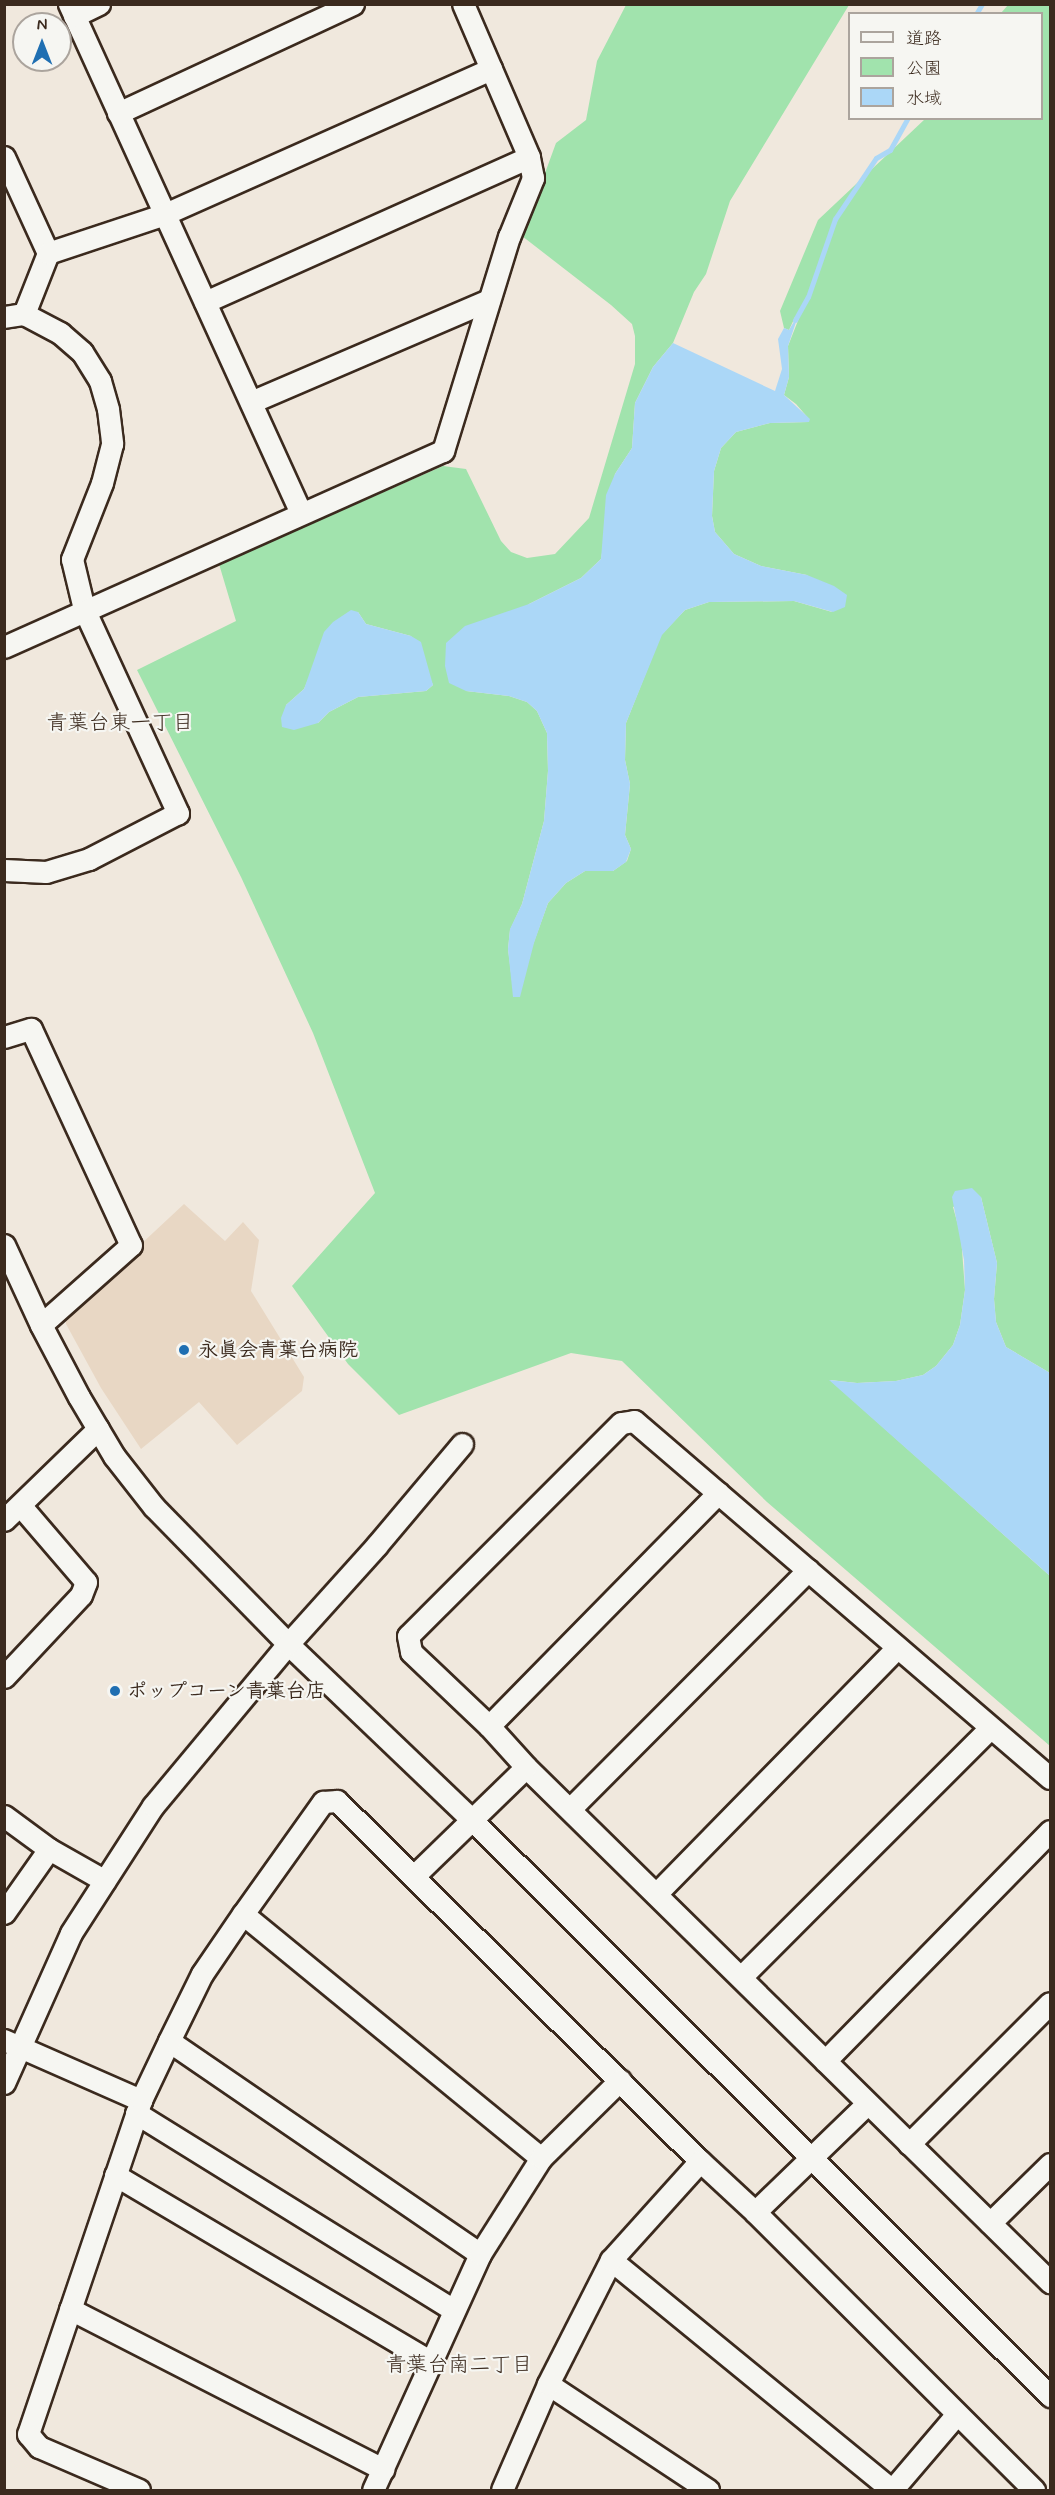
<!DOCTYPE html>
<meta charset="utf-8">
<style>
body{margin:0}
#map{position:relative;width:1055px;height:2495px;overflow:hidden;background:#f0e8dd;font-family:Mynerve,"Klee One",sans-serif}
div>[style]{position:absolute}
.built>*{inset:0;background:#e8d7c4}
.green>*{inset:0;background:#a1e3ad}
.water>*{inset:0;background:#abd7f7}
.stream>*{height:5px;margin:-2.5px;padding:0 2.5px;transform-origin:2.5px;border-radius:2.5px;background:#abd7f7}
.roads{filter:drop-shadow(2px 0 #3b2a1e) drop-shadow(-2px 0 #3b2a1e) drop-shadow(0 2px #3b2a1e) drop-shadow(0 -2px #3b2a1e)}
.minor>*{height:21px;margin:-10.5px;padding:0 10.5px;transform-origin:10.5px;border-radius:10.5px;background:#f6f6f2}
.dots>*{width:16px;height:16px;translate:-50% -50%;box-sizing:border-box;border:3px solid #f6f6f2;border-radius:50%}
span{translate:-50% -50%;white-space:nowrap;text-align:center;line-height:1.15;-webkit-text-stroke:4.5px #f6f6f2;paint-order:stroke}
.poi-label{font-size:20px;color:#3b2a1e;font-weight:700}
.left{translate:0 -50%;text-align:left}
.neighbourhood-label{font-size:21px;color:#3b2a1e}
.frame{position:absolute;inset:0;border:6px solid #3b2a1e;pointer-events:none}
.legend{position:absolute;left:848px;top:12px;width:195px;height:108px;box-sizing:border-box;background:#f6f6f2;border:2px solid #aba49d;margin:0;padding:8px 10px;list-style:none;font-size:18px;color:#3b2a1e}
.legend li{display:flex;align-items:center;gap:12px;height:30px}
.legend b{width:30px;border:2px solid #aba49d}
.north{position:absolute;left:12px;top:12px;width:60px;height:60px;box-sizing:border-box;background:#f6f6f2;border:2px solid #aba49d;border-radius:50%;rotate:0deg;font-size:16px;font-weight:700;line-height:24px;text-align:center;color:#3b2a1e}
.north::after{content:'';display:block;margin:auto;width:21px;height:27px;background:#1f6fb2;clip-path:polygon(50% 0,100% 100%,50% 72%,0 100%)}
</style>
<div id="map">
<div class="built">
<div style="clip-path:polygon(184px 1204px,225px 1241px,243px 1222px,259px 1240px,251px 1291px,304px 1377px,302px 1391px,237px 1445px,199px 1402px,141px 1449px,101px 1388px,66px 1324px,66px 1314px)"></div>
</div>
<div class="green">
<div style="clip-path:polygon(evenodd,626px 5px,849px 5px,730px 201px,706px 274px,694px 292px,673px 343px,653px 367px,635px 403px,632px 448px,615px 474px,601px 559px,581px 578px,529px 604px,466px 691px,509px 696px,527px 702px,537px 711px,547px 733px,548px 771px,544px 821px,522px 904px,510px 930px,508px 949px,514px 997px,548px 903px,566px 883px,585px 871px,613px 871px,627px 861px,631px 849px,625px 835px,630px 784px,625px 760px,626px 723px,661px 635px,685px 610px,709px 602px,794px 601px,832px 612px,807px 575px,761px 566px,734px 554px,715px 532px,712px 516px,714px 471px,721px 448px,736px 432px,770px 423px,809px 422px,809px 419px,796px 404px,784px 395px,789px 377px,788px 346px,799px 318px,795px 317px,789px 330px,784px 328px,780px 311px,818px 220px,925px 119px,1042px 118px,1042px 14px,1001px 13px,1008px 5px,1050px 5px,1050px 1373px,1006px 1347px,996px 1322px,994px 1299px,997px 1263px,981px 1197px,953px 1207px,961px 1236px,965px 1290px,960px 1325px,953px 1345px,936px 1366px,923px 1375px,896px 1381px,857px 1383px,830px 1380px,1050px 1576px,1050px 1746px,767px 1502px,622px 1361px,571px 1353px,399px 1415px,348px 1364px,292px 1286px,375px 1193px,313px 1033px,241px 877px,137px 670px,236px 621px,219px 564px,443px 466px,466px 469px,501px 541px,511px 552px,527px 558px,555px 554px,589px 518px,635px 364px,635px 336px,632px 324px,611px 305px,522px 236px,556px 143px,586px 120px,597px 61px,626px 5px,358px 612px,366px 624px,411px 636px,433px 685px,426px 691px,358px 697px,329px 712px,318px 723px,286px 705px,304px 689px,314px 666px,358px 612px)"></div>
</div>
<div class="water">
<div style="clip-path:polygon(799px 313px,788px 346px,789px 377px,784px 395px,810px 419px,809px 422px,770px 423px,736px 432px,721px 448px,714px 471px,712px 516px,715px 532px,734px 554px,761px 566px,807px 575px,834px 586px,847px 595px,845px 607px,833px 612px,794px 601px,709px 602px,685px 610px,662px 635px,626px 723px,625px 760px,630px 784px,625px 835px,631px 849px,626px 862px,613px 871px,585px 871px,566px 883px,548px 903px,534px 943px,520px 997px,513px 997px,508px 949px,510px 929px,522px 904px,544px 821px,548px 771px,547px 733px,537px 711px,527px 702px,509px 696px,466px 691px,449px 683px,445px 666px,446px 643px,465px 626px,529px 604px,581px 578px,601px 559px,606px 495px,615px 474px,632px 448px,635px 403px,653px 367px,673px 343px,775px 391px,782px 369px,778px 339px,784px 328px,789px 330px)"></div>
<div style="clip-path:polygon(351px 610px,358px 612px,366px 624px,411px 636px,421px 642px,433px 685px,426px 691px,358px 697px,329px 712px,318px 723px,294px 730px,282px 727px,281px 718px,286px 705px,304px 689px,324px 632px,333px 622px)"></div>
<div style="clip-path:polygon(972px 1188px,981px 1197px,997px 1263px,994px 1299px,996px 1322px,1006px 1347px,1050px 1373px,1050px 1576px,829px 1380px,857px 1383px,896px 1381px,923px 1375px,936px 1366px,953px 1345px,960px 1325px,965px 1290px,964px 1260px,952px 1197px,955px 1191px)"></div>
</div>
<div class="stream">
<div style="left:976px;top:14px;width:12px;rotate:-59deg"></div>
<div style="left:795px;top:320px;width:26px;rotate:-61deg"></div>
<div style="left:808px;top:297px;width:83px;rotate:-70.9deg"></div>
<div style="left:835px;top:219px;width:73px;rotate:-56.1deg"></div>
<div style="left:876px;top:158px;width:16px;rotate:-30deg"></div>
<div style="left:890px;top:150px;width:37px;rotate:-61deg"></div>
</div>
<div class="roads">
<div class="minor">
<div style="left:69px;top:4px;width:559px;rotate:65.5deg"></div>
<div style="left:74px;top:16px;width:28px;rotate:-26deg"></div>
<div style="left:118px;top:113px;width:259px;rotate:-24.9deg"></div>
<div style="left:4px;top:157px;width:106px;rotate:65.4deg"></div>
<div style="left:48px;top:253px;width:66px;rotate:111.5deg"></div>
<div style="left:48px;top:253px;width:123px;rotate:-18.4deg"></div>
<div style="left:165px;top:214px;width:357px;rotate:-24deg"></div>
<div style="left:205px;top:302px;width:355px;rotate:-24.1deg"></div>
<div style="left:4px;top:317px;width:20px;rotate:-9deg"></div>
<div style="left:24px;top:314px;width:41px;rotate:27.8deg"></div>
<div style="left:60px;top:333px;width:29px;rotate:41deg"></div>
<div style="left:82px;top:352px;width:34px;rotate:58deg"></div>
<div style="left:100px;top:381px;width:29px;rotate:74deg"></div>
<div style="left:108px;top:409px;width:35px;rotate:83deg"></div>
<div style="left:112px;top:444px;width:40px;rotate:104.4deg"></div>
<div style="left:102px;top:483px;width:82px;rotate:111.5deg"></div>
<div style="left:72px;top:559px;width:51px;rotate:76.5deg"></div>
<div style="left:84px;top:609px;width:225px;rotate:65.3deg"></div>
<div style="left:178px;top:813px;width:100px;rotate:152.7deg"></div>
<div style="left:89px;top:859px;width:45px;rotate:163.2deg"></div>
<div style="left:46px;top:872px;width:42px;rotate:-177.3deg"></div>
<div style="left:251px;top:402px;width:259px;rotate:-23.2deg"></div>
<div style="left:4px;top:647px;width:481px;rotate:-24.1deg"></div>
<div style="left:443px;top:451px;width:224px;rotate:-72.9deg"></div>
<div style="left:509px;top:237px;width:64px;rotate:-67.9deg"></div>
<div style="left:533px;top:178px;width:21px;rotate:-101deg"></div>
<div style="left:529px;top:157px;width:167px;rotate:-113.3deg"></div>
<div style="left:4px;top:1037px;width:28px;rotate:-17deg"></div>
<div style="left:31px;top:1029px;width:238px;rotate:65.2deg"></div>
<div style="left:131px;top:1245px;width:120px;rotate:138.4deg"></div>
<div style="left:4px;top:1245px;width:88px;rotate:65.2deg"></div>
<div style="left:41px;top:1325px;width:81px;rotate:62.2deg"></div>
<div style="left:79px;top:1397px;width:69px;rotate:59.3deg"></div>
<div style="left:114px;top:1456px;width:65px;rotate:51.9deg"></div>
<div style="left:154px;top:1507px;width:192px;rotate:45.6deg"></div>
<div style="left:288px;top:1644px;width:256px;rotate:43.7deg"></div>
<div style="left:473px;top:1821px;width:815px;rotate:44.9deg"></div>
<div style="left:4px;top:1520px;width:131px;rotate:-44.1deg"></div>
<div style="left:4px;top:1677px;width:112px;rotate:-46.8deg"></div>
<div style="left:81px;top:1595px;width:14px;rotate:-69deg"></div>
<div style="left:86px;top:1582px;width:101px;rotate:-130.6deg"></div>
<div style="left:489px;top:1726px;width:327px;rotate:-45.5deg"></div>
<div style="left:1050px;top:1778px;width:548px;rotate:-139.36deg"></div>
<div style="left:634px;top:1421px;width:13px;rotate:171deg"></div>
<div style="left:621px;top:1423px;width:301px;rotate:135deg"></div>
<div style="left:408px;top:1636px;width:16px;rotate:79deg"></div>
<div style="left:411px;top:1652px;width:108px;rotate:43.5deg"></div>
<div style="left:489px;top:1726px;width:55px;rotate:47.9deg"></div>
<div style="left:526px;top:1767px;width:735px;rotate:44.5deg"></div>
<div style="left:571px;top:1808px;width:336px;rotate:-45.1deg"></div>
<div style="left:4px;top:1816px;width:56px;rotate:36.3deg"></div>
<div style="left:49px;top:1849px;width:64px;rotate:29.7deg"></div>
<div style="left:414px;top:1876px;width:156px;rotate:-44.2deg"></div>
<div style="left:656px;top:1894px;width:344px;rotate:-45.6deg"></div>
<div style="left:4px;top:1913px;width:78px;rotate:-54.9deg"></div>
<div style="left:243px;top:1914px;width:385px;rotate:39.3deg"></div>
<div style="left:742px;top:1976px;width:351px;rotate:-45deg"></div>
<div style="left:4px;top:2040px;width:150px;rotate:23.7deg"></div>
<div style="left:169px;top:2041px;width:377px;rotate:34.4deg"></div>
<div style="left:825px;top:2061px;width:322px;rotate:-45.6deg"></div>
<div style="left:4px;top:2083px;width:164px;rotate:-65.9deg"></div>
<div style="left:71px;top:1933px;width:151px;rotate:-57.2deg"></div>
<div style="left:153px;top:1806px;width:211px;rotate:-50.2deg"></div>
<div style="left:288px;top:1644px;width:133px;rotate:-48deg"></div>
<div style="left:377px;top:1545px;width:132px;rotate:-49.9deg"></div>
<div style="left:136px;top:2113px;width:374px;rotate:31.8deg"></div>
<div style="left:909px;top:2144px;width:199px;rotate:-45deg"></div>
<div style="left:115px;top:2175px;width:366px;rotate:30.6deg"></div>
<div style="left:755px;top:2212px;width:156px;rotate:-44deg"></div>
<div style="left:990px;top:2223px;width:84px;rotate:-44.5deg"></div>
<div style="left:611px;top:2260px;width:363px;rotate:39.3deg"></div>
<div style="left:70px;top:2309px;width:352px;rotate:27.1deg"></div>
<div style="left:548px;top:2384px;width:192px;rotate:33.5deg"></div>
<div style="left:139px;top:2490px;width:109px;rotate:-156.7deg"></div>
<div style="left:39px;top:2447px;width:17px;rotate:-130deg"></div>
<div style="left:28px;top:2434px;width:353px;rotate:-71.3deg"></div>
<div style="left:141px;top:2100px;width:65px;rotate:-64.6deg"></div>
<div style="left:169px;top:2041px;width:75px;rotate:-63.8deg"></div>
<div style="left:202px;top:1974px;width:73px;rotate:-55.7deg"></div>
<div style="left:243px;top:1914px;width:138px;rotate:-54.5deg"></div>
<div style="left:323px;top:1802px;width:14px;rotate:-4deg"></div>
<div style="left:337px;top:1801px;width:511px;rotate:44.76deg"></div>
<div style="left:700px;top:2161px;width:75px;rotate:42.8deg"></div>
<div style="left:755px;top:2212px;width:394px;rotate:44.9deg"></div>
<div style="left:373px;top:2490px;width:259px;rotate:-65.6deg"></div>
<div style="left:480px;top:2254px;width:114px;rotate:-57.6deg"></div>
<div style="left:541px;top:2158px;width:111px;rotate:-44.6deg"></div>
<div style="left:502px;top:2490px;width:116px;rotate:-66.5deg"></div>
<div style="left:548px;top:2384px;width:139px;rotate:-63.1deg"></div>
<div style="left:611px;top:2260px;width:133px;rotate:-48deg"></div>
<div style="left:892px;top:2490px;width:99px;rotate:-49.5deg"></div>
</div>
</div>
<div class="dots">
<div style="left:184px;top:1350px;background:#1f6fb2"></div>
<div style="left:115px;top:1691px;background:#1f6fb2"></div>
</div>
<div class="poi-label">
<span class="left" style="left:198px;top:1350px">永眞会青葉台病院</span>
<span class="left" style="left:127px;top:1691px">ポップコーン青葉台店</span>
</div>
<div class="neighbourhood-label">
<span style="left:120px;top:723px">青葉台東一丁目</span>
<span style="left:459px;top:2365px">青葉台南二丁目</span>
</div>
<div class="frame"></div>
<ul class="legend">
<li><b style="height:8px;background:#f6f6f2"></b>道路</li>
<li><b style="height:16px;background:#a1e3ad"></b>公園</li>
<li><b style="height:16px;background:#abd7f7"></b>水域</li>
</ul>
<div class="north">N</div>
</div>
